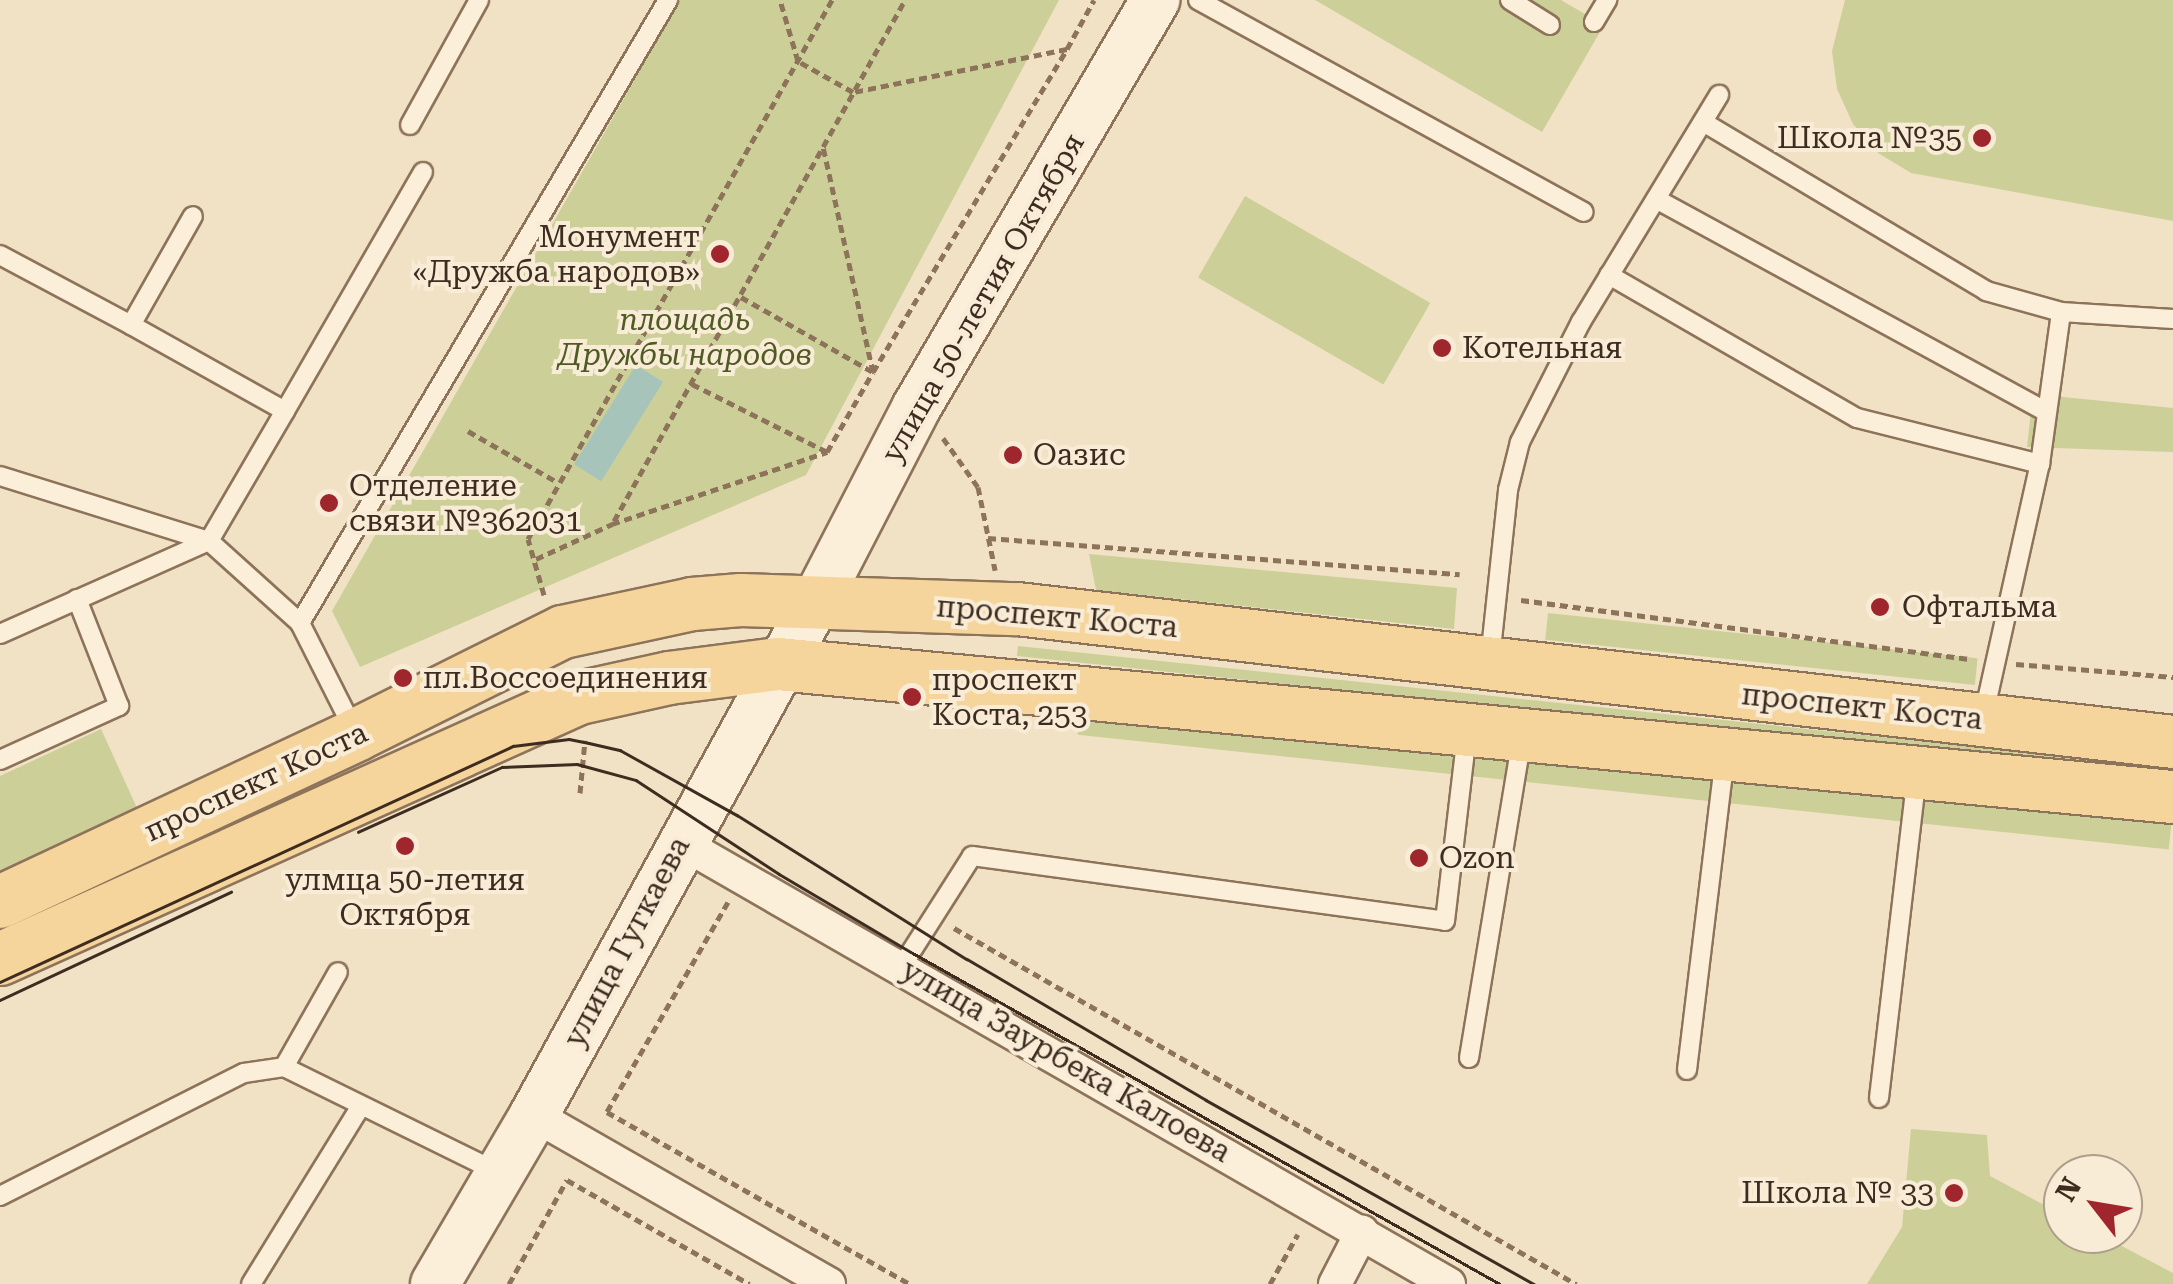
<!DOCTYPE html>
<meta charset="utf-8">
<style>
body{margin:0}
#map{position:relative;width:2173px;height:1284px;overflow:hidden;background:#f1e2c5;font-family:"Roboto Serif",serif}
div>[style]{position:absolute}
.green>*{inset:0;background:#ccd098;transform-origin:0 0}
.water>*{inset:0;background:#a7c4ba;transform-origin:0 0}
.path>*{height:5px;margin-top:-2.5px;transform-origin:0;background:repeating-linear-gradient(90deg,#8d735a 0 8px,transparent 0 13px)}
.roads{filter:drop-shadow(2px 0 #8d735a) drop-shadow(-2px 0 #8d735a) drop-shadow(0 2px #8d735a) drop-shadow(0 -2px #8d735a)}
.lane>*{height:18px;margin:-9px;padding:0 9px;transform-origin:9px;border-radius:9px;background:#fbefda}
.street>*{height:32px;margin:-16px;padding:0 16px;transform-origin:16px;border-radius:16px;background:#fbefda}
.secondary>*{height:48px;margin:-24px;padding:0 24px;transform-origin:24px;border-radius:24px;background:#fbefda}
.primary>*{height:52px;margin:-26px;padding:0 26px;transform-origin:26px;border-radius:26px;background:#f5d59c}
.tram>*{height:2.5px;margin:-1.25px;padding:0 1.25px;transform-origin:1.25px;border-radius:1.25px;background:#3d2c1f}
.dots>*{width:28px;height:28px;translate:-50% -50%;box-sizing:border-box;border:5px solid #f8ecd6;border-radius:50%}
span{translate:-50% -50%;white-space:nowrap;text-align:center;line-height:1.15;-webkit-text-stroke:8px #f8ecd6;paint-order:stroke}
.poi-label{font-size:30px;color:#3d2c1f}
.right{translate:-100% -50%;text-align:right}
.left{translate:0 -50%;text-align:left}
.street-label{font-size:30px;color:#3d2c1f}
.park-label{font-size:30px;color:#4f5a24;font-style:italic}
.north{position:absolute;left:2043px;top:1154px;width:100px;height:100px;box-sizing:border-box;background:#f8ecd6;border:2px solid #ad9f8d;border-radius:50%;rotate:301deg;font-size:28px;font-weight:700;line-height:40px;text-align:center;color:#3d2c1f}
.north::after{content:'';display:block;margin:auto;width:35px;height:45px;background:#a0262e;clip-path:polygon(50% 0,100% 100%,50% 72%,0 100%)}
</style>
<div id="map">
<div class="green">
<div style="clip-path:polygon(680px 0,1059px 0,806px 475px,360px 667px,332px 611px)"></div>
<div style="clip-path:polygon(1315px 0,1561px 0,1604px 25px,1542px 132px)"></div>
<div style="clip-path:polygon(1845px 0,2173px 0,2173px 221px,1911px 173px,1878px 153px,1853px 124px,1837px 89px,1832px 51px)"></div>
<div style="left:1245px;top:196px;width:214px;height:94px;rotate:30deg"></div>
<div style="clip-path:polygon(2033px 394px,2173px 408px,2173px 452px,2027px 447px)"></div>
<div style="clip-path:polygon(1089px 554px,1457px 588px,1454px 629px,1096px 590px)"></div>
<div style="left:1548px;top:613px;width:432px;height:27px;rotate:6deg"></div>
<div style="left:1018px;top:646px;width:1161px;height:10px;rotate:6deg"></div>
<div style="left:1082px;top:694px;width:1097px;height:41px;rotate:6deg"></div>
<div style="clip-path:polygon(101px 729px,138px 810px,0 873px,0 776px)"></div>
<div style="clip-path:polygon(1911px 1129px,1987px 1135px,1990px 1176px,2063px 1215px,2063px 1234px,2099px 1234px,2173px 1273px,2173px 1284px,1867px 1284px,1902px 1227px)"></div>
</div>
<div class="water">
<div style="left:636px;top:365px;width:32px;height:117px;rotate:32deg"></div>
</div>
<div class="path">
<div style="left:1067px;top:49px;width:56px;rotate:-61.1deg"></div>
<div style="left:741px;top:297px;width:152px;rotate:29.6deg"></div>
<div style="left:873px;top:372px;width:377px;rotate:-59deg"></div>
<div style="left:1067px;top:49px;width:218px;rotate:168.6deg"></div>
<div style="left:853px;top:92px;width:63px;rotate:-150.6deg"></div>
<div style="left:798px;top:61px;width:64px;rotate:-106.4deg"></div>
<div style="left:692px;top:384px;width:151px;rotate:26.7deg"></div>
<div style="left:468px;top:431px;width:103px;rotate:29.8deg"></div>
<div style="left:943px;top:438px;width:60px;rotate:54.5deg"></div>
<div style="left:978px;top:487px;width:85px;rotate:78.4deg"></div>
<div style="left:614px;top:521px;width:597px;rotate:-60.81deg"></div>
<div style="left:988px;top:538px;width:473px;rotate:4.4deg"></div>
<div style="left:536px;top:559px;width:84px;rotate:-24.7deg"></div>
<div style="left:612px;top:524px;width:227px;rotate:-18.5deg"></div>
<div style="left:827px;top:452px;width:92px;rotate:-60.1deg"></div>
<div style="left:873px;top:372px;width:231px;rotate:-102.5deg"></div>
<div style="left:544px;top:595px;width:58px;rotate:-105.9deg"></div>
<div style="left:528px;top:539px;width:619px;rotate:-60.58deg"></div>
<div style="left:1521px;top:600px;width:454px;rotate:7.5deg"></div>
<div style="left:2016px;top:664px;width:158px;rotate:4.7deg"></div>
<div style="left:580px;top:793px;width:53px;rotate:-84.6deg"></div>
<div style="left:728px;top:902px;width:242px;rotate:120deg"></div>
<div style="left:607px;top:1112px;width:348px;rotate:29.6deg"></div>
<div style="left:954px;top:928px;width:717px;rotate:29.78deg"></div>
<div style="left:509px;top:1284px;width:119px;rotate:-60.9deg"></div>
<div style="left:567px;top:1180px;width:210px;rotate:29.7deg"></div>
<div style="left:1270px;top:1284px;width:57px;rotate:-60.8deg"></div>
</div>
<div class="roads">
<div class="lane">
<div style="left:1198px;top:0;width:440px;rotate:28.8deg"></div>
<div style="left:1510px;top:0;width:47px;rotate:32deg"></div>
<div style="left:1594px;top:22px;width:26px;rotate:-59deg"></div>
<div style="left:1703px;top:122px;width:330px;rotate:30.8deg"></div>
<div style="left:1986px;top:291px;width:78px;rotate:15.6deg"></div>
<div style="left:2061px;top:312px;width:112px;rotate:3.6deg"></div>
<div style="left:410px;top:125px;width:143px;rotate:-61.1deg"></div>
<div style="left:1656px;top:199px;width:445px;rotate:28.6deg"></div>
<div style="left:0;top:255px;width:149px;rotate:28.1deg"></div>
<div style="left:1609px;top:275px;width:286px;rotate:30deg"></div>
<div style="left:1857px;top:418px;width:189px;rotate:14.1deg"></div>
<div style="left:285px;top:411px;width:276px;rotate:-60deg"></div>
<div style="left:0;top:476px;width:219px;rotate:17.3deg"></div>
<div style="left:209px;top:541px;width:122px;rotate:42deg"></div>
<div style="left:0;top:634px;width:229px;rotate:-24deg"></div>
<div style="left:209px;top:541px;width:151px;rotate:-59.7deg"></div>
<div style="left:285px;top:411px;width:176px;rotate:-150.8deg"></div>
<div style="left:131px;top:325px;width:125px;rotate:-60.4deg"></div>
<div style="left:1490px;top:659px;width:170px;rotate:-83.9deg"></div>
<div style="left:1508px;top:490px;width:49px;rotate:-76deg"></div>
<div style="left:1520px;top:442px;width:135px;rotate:-63.1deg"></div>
<div style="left:1581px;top:322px;width:266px;rotate:-58.7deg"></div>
<div style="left:1983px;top:718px;width:260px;rotate:-77.4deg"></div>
<div style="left:2040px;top:464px;width:153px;rotate:-82.1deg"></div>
<div style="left:354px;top:730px;width:120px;rotate:-116.8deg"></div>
<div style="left:300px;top:623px;width:724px;rotate:-59.43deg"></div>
<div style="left:0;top:760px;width:131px;rotate:-24.4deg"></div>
<div style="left:119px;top:706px;width:115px;rotate:-111.4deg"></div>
<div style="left:902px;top:966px;width:130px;rotate:-57.5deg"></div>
<div style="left:972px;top:856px;width:477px;rotate:7.8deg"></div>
<div style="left:1445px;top:921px;width:187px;rotate:-83.3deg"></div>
<div style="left:1469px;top:1058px;width:325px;rotate:-80.6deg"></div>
<div style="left:284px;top:1067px;width:109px;rotate:-60.4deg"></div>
<div style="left:1687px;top:1070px;width:314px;rotate:-83.1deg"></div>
<div style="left:1879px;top:1098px;width:325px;rotate:-83.3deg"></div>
<div style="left:0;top:1196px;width:273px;rotate:-26.8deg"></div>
<div style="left:244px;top:1073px;width:40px;rotate:-8.5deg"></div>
<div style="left:284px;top:1067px;width:240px;rotate:26.2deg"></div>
<div style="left:251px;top:1284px;width:209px;rotate:-58.3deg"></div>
</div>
<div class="street">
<div style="left:680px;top:842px;width:887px;rotate:29.89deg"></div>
<div style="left:534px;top:1115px;width:340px;rotate:29.8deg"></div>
<div style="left:1335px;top:1284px;width:59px;rotate:-62.6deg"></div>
</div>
<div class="secondary">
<div style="left:435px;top:1284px;width:196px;rotate:-59.6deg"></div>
<div style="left:534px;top:1115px;width:588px;rotate:-61.21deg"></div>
<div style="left:817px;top:600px;width:216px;rotate:-62.7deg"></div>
<div style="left:916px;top:408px;width:473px;rotate:-59.6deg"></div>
</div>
<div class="primary">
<div style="left:0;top:902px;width:393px;rotate:-25.1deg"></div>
<div style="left:356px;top:735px;width:231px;rotate:-26.5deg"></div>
<div style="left:563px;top:632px;width:132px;rotate:-12.2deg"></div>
<div style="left:692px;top:604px;width:49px;rotate:-4.7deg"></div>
<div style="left:741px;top:600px;width:276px;rotate:1.9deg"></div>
<div style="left:1017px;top:609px;width:1164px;rotate:6.56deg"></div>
<div style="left:0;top:959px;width:635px;rotate:-24.26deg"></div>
<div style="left:579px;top:698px;width:92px;rotate:-12.5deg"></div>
<div style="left:669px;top:678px;width:110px;rotate:-7.3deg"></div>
<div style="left:778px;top:664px;width:1401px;rotate:5.45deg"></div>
</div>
</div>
<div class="tram">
<div style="left:358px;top:832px;width:158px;rotate:-24.3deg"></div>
<div style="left:502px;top:767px;width:75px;rotate:-2.3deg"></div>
<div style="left:577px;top:764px;width:61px;rotate:15.2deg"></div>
<div style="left:636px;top:780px;width:171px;rotate:33.3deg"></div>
<div style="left:779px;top:874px;width:153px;rotate:30.6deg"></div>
<div style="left:911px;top:952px;width:676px;rotate:29.41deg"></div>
<div style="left:0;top:982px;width:565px;rotate:-24.7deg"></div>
<div style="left:513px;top:746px;width:56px;rotate:-7.1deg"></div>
<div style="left:569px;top:739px;width:20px;rotate:11deg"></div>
<div style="left:589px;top:743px;width:32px;rotate:13deg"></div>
<div style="left:620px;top:750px;width:134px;rotate:29.1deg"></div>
<div style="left:737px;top:815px;width:271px;rotate:32.1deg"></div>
<div style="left:967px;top:959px;width:277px;rotate:30.5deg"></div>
<div style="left:1206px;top:1100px;width:376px;rotate:29.3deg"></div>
<div style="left:0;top:1000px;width:255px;rotate:-25.1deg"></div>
</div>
<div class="dots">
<div style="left:1982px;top:138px;background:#a0262e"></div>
<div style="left:720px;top:254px;background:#a0262e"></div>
<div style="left:1442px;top:348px;background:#a0262e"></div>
<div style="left:1013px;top:455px;background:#a0262e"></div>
<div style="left:329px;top:503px;background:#a0262e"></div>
<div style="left:1880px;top:607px;background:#a0262e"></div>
<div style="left:403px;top:678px;background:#a0262e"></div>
<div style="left:912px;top:697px;background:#a0262e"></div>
<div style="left:405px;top:846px;background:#a0262e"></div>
<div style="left:1419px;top:858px;background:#a0262e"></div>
<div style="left:1954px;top:1193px;background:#a0262e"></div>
</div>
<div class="poi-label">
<span class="right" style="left:1962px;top:138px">Школа №35</span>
<span class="right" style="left:700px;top:254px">Монумент<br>«Дружба народов»</span>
<span class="left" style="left:1462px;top:348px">Котельная</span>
<span class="left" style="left:1033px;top:455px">Оазис</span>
<span class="left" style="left:349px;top:503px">Отделение<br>связи №362031</span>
<span class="left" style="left:1902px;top:607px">Офтальма</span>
<span class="left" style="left:423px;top:678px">пл.Воссоединения</span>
<span class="left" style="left:932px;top:697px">проспект<br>Коста, 253</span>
<span class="left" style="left:1439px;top:858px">Ozon</span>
<span style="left:405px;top:897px">улмца 50-летия<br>Октября</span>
<span class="right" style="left:1934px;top:1193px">Школа № 33</span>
</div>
<div class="street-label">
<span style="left:983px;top:298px;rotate:-60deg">улица 50-летия Октября</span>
<span style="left:1057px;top:617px;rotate:5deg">проспект Коста</span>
<span style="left:1862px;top:707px;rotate:6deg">проспект Коста</span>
<span style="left:256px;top:782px;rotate:-25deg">проспект Коста</span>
<span style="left:627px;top:942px;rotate:-62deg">улица Гугкаева</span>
<span style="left:1066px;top:1061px;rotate:30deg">улица Заурбека Калоева</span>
</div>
<div class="park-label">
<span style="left:685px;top:337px">площадь<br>Дружбы народов</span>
</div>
<div class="north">N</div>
</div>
